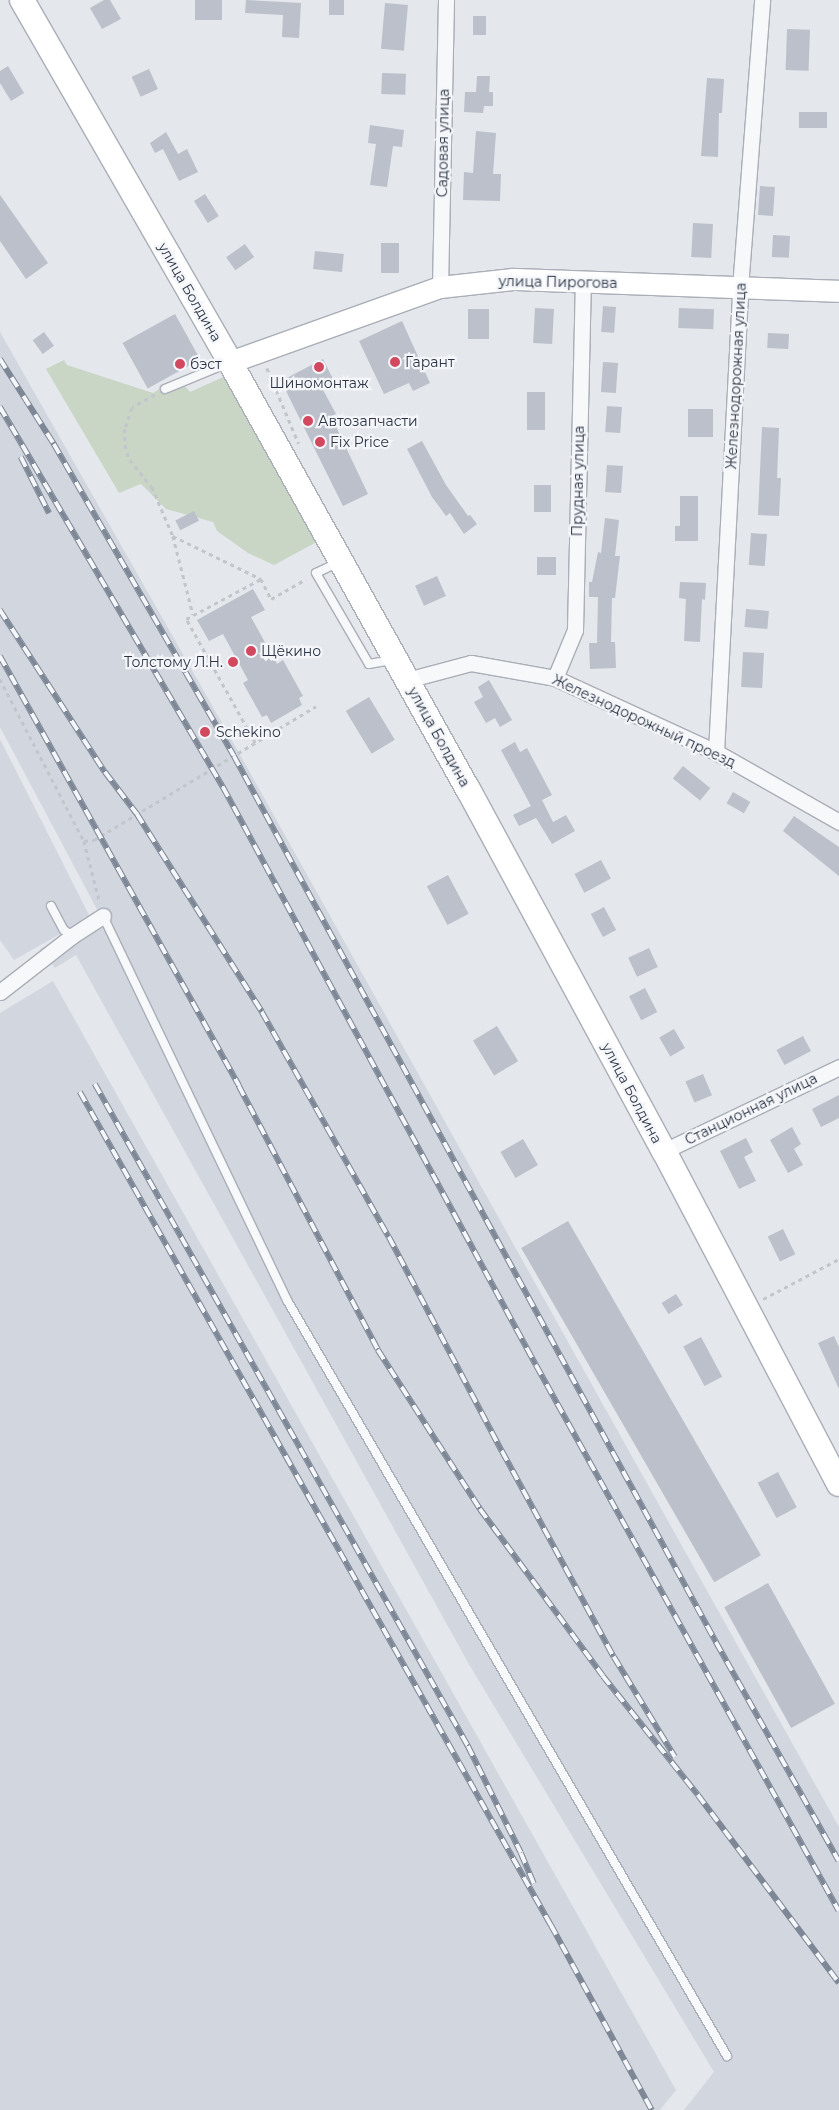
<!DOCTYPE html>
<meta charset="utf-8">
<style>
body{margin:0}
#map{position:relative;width:839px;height:2110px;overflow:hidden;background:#e4e7ec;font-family:Montserrat,sans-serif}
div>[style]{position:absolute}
.built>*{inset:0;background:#d2d6de}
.green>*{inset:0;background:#c9d6c5}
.building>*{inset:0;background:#bbc0ca;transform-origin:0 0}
.path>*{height:2.5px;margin-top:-1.25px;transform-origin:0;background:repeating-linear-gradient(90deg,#c2c5cb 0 4px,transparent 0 8px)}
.roads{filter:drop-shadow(1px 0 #a9aeb7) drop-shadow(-1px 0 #a9aeb7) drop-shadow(0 1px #a9aeb7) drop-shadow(0 -1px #a9aeb7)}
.lane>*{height:8px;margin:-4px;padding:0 4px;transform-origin:4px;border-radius:4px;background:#f7f8fa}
.street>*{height:15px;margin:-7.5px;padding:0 7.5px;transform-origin:7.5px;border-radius:7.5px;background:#f7f8fa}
.secondary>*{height:21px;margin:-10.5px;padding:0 10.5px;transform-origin:10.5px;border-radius:10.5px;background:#fff}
.primary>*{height:24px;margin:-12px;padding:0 12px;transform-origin:12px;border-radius:12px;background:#fff}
.rail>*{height:5.5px;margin-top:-2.75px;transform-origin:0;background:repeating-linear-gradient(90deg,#f4f6f9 0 11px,#7d8796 0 22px);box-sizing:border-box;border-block:1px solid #7d8796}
.dots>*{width:14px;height:14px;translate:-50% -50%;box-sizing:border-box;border:2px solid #f4f6f9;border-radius:50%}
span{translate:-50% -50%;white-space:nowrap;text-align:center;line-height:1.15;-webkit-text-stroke:4.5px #f4f6f9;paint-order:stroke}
.street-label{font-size:14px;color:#2b3545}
.poi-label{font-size:14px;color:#2b3545}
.left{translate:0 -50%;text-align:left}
.right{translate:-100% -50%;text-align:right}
</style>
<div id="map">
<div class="built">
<div style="clip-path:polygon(0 332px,239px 753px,839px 1827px,839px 2110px,684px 2110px,714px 2072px,470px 1666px,76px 955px,55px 968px,40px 949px,99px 913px,0 727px)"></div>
<div style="clip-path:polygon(0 739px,90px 917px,14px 960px,0 940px)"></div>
<div style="clip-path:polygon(53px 981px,676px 2090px,660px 2110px,0 2110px,0 1013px)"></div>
</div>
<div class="green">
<div style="clip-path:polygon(64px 360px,67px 365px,153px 393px,178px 378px,190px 392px,230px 374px,324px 538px,274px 565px,248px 553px,217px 531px,213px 522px,166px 509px,141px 484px,119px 493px,46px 369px)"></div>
</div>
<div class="building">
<div style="clip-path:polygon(104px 0,110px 0,121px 19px,102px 29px,90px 8px)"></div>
<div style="left:195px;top:0;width:27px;height:20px"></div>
<div style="clip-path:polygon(246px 0,301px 3px,299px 38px,282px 37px,283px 15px,245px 13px)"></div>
<div style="left:329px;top:0;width:15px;height:15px"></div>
<div style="left:385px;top:3px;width:23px;height:46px;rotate:5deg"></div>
<div style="left:473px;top:16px;width:13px;height:19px"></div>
<div style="left:787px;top:29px;width:23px;height:41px;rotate:2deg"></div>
<div style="clip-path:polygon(8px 66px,24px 93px,11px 101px,0 83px,0 71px)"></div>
<div style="left:149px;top:69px;width:22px;height:19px;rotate:66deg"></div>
<div style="left:382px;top:73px;width:24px;height:21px;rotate:2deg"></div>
<div style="clip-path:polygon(477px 76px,490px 76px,489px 92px,493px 92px,493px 106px,484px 106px,483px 113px,464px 112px,465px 92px,476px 92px)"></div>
<div style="clip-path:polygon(707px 78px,724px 79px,722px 113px,719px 113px,718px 157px,701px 156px)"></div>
<div style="left:799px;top:112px;width:28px;height:16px"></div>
<div style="clip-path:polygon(370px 125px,404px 130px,402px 147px,393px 146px,387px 187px,370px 185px,376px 144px,368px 143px)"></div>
<div style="clip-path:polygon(476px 131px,496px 133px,493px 174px,501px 174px,500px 201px,463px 200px,464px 172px,473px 173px)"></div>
<div style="clip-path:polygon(166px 132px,178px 154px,187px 149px,198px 172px,179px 181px,163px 149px,155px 153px,150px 143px)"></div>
<div style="left:760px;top:186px;width:15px;height:29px;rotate:4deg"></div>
<div style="left:205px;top:194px;width:26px;height:13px;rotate:58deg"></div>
<div style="clip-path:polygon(0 195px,48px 263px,26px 279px,0 241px)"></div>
<div style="left:693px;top:223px;width:20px;height:34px;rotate:3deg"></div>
<div style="left:773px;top:235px;width:17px;height:22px;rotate:3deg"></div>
<div style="left:381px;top:243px;width:18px;height:30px"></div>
<div style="left:245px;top:244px;width:16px;height:23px;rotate:55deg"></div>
<div style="left:315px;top:251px;width:29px;height:18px;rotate:6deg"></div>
<div style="left:603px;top:306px;width:13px;height:26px;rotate:4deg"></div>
<div style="left:535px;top:308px;width:19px;height:35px;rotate:3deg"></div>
<div style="left:679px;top:308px;width:35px;height:20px;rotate:2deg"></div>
<div style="left:468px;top:309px;width:21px;height:30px"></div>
<div style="left:175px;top:314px;width:52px;height:60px;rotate:61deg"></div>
<div style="clip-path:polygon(402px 321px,430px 383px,413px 391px,409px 383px,384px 394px,359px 341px)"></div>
<div style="left:44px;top:332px;width:17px;height:14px;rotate:54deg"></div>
<div style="left:768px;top:333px;width:21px;height:15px;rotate:3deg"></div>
<div style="clip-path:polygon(323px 359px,334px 381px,322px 388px,336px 414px,331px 416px,368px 494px,343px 506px,281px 381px)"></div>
<div style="left:603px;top:362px;width:15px;height:30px;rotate:4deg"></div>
<div style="left:527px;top:392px;width:18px;height:38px"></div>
<div style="left:607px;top:406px;width:15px;height:26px;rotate:4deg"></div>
<div style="left:688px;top:409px;width:25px;height:28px"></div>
<div style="clip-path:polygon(762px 427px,779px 428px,777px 478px,781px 478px,779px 516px,758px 515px)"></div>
<div style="clip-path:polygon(422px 441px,446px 485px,468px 516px,470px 515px,477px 524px,464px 534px,450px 513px,446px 516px,432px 497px,407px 449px)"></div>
<div style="left:607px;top:465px;width:16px;height:27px;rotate:4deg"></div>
<div style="left:534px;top:485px;width:17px;height:27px"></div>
<div style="clip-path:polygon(680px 496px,698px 496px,698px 541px,675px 541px,675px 526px,680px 526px)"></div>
<div style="left:194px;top:511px;width:11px;height:21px;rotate:63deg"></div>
<div style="clip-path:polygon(605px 518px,619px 520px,615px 556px,620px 556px,615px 598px,612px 598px,611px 642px,615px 642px,616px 668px,590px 669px,589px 643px,597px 643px,598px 597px,589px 597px,589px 582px,592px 582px,598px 552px,601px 553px)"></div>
<div style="left:751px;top:533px;width:16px;height:32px;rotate:4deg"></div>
<div style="left:537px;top:557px;width:19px;height:18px"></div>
<div style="left:437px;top:576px;width:22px;height:24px;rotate:66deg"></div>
<div style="clip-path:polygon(680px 582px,706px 583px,705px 600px,702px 599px,700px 642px,684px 641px,686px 599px,679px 598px)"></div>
<div style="clip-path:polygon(253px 589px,265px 610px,251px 617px,277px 664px,283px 660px,303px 696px,299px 698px,302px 705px,271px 723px,267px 715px,262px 717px,243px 683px,248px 680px,223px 634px,209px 641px,197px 620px)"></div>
<div style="left:746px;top:609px;width:23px;height:18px;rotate:5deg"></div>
<div style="left:743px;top:652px;width:21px;height:35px;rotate:3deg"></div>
<div style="clip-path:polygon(489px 680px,512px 720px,500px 727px,495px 718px,486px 723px,474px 702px,483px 697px,478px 687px)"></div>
<div style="left:369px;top:697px;width:50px;height:27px;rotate:59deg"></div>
<div style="clip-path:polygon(515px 742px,520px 752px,527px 748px,552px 795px,542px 800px,553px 822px,566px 815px,575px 831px,552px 844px,536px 818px,519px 826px,513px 815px,531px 806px,501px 750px)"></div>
<div style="left:683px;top:766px;width:35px;height:16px;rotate:39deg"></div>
<div style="left:733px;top:792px;width:20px;height:13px;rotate:30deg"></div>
<div style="clip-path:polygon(794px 816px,839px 847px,839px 876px,783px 831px)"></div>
<div style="left:601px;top:860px;width:21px;height:30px;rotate:62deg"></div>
<div style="left:448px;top:875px;width:44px;height:24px;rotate:62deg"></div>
<div style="left:604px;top:907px;width:26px;height:15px;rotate:62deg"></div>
<div style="left:649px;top:948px;width:21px;height:23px;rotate:65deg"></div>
<div style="left:645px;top:988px;width:27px;height:18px;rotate:63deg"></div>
<div style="left:497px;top:1026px;width:41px;height:28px;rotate:59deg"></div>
<div style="left:674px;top:1029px;width:22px;height:17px;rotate:60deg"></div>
<div style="left:803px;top:1036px;width:17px;height:30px;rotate:62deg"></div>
<div style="left:703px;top:1074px;width:23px;height:19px;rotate:67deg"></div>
<div style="clip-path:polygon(839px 1095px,839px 1118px,821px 1127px,812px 1109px)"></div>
<div style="clip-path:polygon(792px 1127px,801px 1144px,794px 1149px,803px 1165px,788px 1173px,770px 1140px)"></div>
<div style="clip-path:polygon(746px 1138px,753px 1152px,744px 1157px,756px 1181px,739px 1189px,720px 1151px)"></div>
<div style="left:523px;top:1139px;width:30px;height:26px;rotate:60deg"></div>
<div style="left:568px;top:1221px;width:386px;height:54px;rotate:60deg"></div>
<div style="left:783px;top:1229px;width:28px;height:17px;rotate:64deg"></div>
<div style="left:676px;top:1294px;width:13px;height:17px;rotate:58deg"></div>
<div style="clip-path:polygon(834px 1336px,839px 1347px,839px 1389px,818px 1343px)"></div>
<div style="left:701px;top:1337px;width:45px;height:20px;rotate:62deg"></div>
<div style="left:778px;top:1472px;width:40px;height:23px;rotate:62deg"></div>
<div style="left:768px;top:1583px;width:138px;height:50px;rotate:61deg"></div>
</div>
<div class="path">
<div style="left:267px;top:368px;width:82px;rotate:67.2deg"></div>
<div style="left:155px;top:395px;width:26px;rotate:151deg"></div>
<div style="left:132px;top:408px;width:22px;rotate:108deg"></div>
<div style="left:125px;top:429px;width:16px;rotate:90deg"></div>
<div style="left:125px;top:445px;width:16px;rotate:72deg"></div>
<div style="left:130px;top:460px;width:35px;rotate:51deg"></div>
<div style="left:152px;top:487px;width:53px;rotate:66.8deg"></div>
<div style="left:173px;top:536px;width:98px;rotate:26deg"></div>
<div style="left:261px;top:579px;width:22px;rotate:63deg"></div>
<div style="left:271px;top:599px;width:40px;rotate:-29.7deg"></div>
<div style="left:173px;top:536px;width:81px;rotate:75.6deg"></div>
<div style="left:0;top:679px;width:182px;rotate:62.6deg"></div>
<div style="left:84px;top:841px;width:10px;rotate:-6deg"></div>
<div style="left:94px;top:840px;width:259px;rotate:-31.1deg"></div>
<div style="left:255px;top:743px;width:142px;rotate:-119.1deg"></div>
<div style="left:186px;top:619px;width:85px;rotate:-28.1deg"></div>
<div style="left:84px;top:841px;width:64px;rotate:75.5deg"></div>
<div style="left:763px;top:1299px;width:86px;rotate:-27.8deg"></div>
</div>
<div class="roads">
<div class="lane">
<div style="left:165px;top:389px;width:68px;rotate:-22.4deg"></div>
<div style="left:339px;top:562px;width:25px;rotate:154deg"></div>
<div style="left:316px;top:573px;width:105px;rotate:59.8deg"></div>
<div style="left:369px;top:664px;width:23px;rotate:-10deg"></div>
<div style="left:51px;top:906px;width:27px;rotate:62deg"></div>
<div style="left:64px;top:930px;width:10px;rotate:37deg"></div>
<div style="left:103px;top:916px;width:426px;rotate:64.4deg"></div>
<div style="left:287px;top:1300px;width:875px;rotate:59.8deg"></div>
</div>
<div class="street">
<div style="left:440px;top:287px;width:287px;rotate:-88.8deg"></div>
<div style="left:555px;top:678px;width:52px;rotate:-67.4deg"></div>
<div style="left:575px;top:630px;width:349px;rotate:-88.7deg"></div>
<div style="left:407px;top:680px;width:66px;rotate:-14.9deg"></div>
<div style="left:471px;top:663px;width:85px;rotate:10.1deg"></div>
<div style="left:555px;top:678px;width:177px;rotate:24.7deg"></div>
<div style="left:716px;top:752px;width:142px;rotate:29.6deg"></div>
<div style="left:716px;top:752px;width:465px;rotate:-87deg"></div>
<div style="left:740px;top:288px;width:289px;rotate:-85.6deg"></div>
<div style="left:0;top:992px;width:91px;rotate:-37.9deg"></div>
<div style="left:72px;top:936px;width:37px;rotate:-33deg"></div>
<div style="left:664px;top:1151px;width:194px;rotate:-25.6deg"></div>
</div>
<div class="secondary">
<div style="left:230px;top:362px;width:223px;rotate:-19.7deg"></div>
<div style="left:440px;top:287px;width:73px;rotate:-6.3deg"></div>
<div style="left:513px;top:279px;width:326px;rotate:2.1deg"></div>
</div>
<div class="primary">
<div style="left:22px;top:0;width:418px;rotate:60.1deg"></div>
<div style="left:230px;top:362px;width:489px;rotate:60.9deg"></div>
<div style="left:468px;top:789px;width:412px;rotate:61.6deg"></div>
<div style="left:664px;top:1151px;width:376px;rotate:62.3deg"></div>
</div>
</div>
<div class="rail">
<div style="left:0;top:359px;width:101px;rotate:57.6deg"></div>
<div style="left:54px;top:444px;width:360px;rotate:60deg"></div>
<div style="left:234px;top:756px;width:1009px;rotate:61.45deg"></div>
<div style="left:716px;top:1642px;width:251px;rotate:60.7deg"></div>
<div style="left:0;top:407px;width:441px;rotate:59.6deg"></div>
<div style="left:223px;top:787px;width:657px;rotate:61.56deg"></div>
<div style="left:536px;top:1365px;width:624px;rotate:60.97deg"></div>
<div style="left:21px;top:457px;width:63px;rotate:63.4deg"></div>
<div style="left:0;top:610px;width:193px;rotate:57.1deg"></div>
<div style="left:105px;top:772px;width:53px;rotate:52.7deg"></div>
<div style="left:137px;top:814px;width:234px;rotate:57.7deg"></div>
<div style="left:262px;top:1012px;width:258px;rotate:60.6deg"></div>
<div style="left:389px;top:1237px;width:242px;rotate:62.2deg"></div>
<div style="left:502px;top:1451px;width:234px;rotate:61.5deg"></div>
<div style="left:614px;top:1657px;width:117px;rotate:58.6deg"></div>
<div style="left:0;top:656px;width:492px;rotate:60.9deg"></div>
<div style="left:239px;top:1086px;width:298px;rotate:62.2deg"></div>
<div style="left:378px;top:1350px;width:189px;rotate:57.3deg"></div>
<div style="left:480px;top:1509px;width:207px;rotate:53.6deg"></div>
<div style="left:603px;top:1676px;width:152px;rotate:51.4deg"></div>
<div style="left:698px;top:1795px;width:235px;rotate:53.1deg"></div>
<div style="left:95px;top:1084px;width:760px;rotate:60.6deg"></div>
<div style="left:468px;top:1746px;width:119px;rotate:63.6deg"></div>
<div style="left:521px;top:1853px;width:33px;rotate:67deg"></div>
<div style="left:80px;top:1092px;width:957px;rotate:60.52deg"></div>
<div style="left:551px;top:1925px;width:211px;rotate:61.4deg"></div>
</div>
<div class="dots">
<div style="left:395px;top:362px;background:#d2485f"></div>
<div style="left:180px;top:364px;background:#d2485f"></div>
<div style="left:319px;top:367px;background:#d2485f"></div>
<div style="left:308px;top:421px;background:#d2485f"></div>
<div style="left:320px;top:442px;background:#d2485f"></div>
<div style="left:251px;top:651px;background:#d2485f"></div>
<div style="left:233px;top:662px;background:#d2485f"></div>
<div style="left:205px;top:732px;background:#d2485f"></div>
</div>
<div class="street-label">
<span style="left:443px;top:143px;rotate:-89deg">Садовая улица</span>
<span style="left:558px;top:282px;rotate:1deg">улица Пирогова</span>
<span style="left:190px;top:292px;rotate:60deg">улица Болдина</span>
<span style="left:736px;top:376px;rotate:-87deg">Железнодорожная улица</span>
<span style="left:578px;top:481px;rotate:-89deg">Прудная улица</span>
<span style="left:644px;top:721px;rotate:25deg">Железнодорожный проезд</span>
<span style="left:439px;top:737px;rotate:61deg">улица Болдина</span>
<span style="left:632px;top:1093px;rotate:62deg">улица Болдина</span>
<span style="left:751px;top:1109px;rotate:-26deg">Станционная улица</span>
</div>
<div class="poi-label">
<span class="left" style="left:405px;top:362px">Гарант</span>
<span class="left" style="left:190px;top:364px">бэст</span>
<span style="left:319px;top:383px">Шиномонтаж</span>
<span class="left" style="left:318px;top:421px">Автозапчасти</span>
<span class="left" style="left:330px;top:442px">Fix Price</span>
<span class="left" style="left:261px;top:651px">Щёкино</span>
<span class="right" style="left:223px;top:662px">Толстому Л.Н.</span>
<span class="left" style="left:216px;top:732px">Schekino</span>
</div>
</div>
